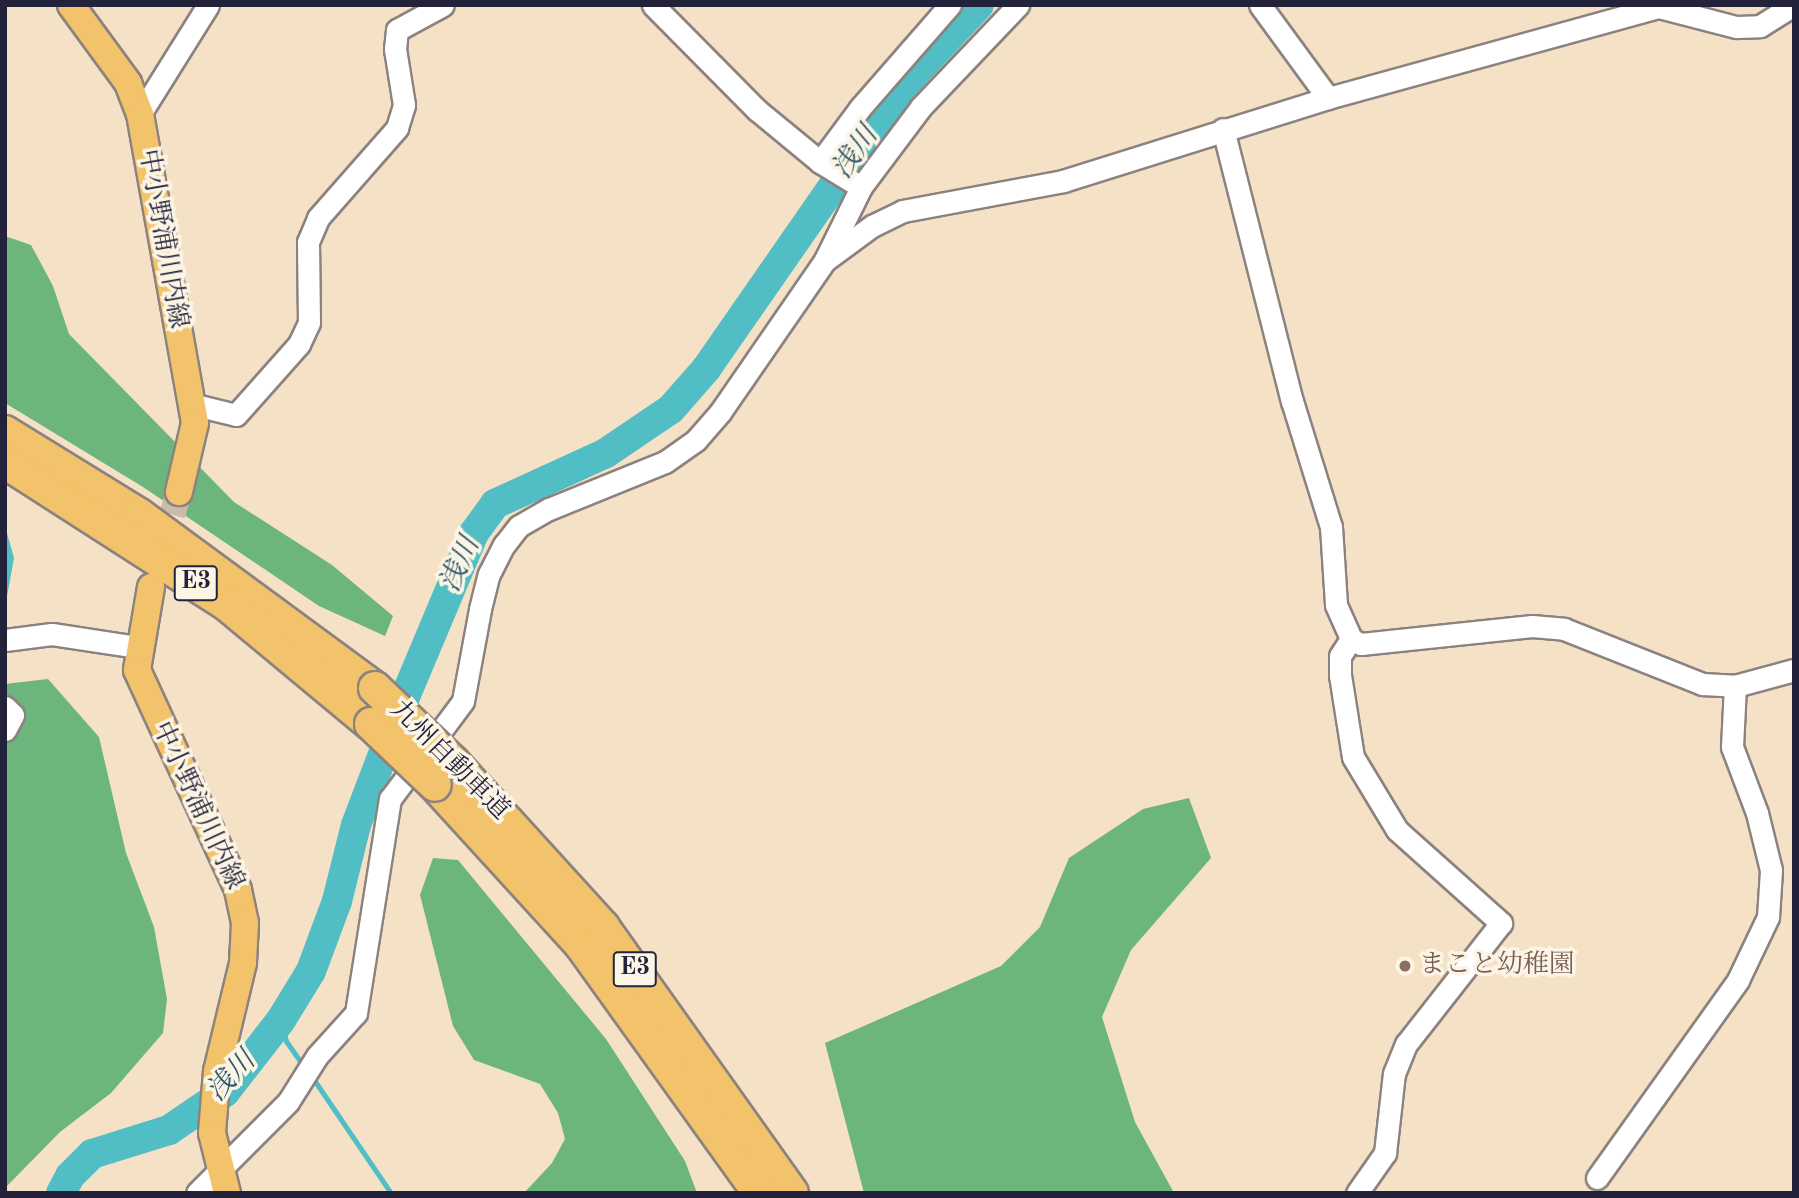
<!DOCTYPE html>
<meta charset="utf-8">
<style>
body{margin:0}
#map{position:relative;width:1799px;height:1198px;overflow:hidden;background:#f5e1c5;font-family:"Old Standard TT","Noto Serif JP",serif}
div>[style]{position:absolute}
.forest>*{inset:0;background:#6cb67d}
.water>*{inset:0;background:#50bec4}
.stream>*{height:5px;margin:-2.5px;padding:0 2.5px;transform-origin:2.5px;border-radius:2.5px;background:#50bec4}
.river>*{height:30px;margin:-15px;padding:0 15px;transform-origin:15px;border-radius:15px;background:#50bec4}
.major-tunnel>*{height:26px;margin-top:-13px;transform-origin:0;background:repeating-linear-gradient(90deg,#cbbba9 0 26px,transparent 0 39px)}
.roads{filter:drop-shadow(2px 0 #8c8280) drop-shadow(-2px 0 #8c8280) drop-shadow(0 2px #8c8280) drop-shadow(0 -2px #8c8280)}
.minor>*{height:21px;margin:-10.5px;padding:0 10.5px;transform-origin:10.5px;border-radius:10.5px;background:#fff}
.major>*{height:26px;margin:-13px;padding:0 13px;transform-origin:13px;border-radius:13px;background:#f2c36a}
.highway>*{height:32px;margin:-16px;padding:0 16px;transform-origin:16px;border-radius:16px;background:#f2c36a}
.bridges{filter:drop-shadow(2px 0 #8c8280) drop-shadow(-2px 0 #8c8280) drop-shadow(0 2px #8c8280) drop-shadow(0 -2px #8c8280)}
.highway-bridge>*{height:32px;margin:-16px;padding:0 16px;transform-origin:16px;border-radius:16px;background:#f2c36a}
.dots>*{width:19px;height:19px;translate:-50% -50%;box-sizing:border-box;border:4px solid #fcf5e5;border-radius:50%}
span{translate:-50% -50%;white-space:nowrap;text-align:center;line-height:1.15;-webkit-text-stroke:7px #fcf5e5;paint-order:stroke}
.shield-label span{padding:2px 5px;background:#fcf5e5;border:2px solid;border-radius:5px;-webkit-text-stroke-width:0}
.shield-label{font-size:24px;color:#22223b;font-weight:700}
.street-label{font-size:26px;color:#22223b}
.education-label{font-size:26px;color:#785e54}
.left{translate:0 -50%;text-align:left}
.water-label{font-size:28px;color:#32596b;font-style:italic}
.frame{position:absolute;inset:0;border:7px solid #22223b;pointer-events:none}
</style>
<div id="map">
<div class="forest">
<div style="clip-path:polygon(5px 236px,31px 245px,53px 286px,69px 334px,234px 502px,332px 565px,393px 616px,385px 636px,319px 606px,143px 487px,5px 403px)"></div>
<div style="clip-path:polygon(48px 679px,99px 737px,126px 853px,154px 927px,167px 999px,163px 1033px,111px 1093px,60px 1132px,5px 1188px,5px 684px)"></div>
<div style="clip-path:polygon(1189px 798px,1211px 858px,1131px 950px,1102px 1017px,1135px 1122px,1174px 1193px,864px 1193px,825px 1043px,1001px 966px,1040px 927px,1069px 858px,1143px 809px)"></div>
<div style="clip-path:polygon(433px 858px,458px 860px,606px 1039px,685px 1161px,697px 1193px,524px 1193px,552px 1163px,565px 1139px,558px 1113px,540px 1084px,474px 1060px,453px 1026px,420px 895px)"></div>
</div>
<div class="water">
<div style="clip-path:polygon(5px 526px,14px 558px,5px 607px)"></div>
</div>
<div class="stream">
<div style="left:281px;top:1020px;width:22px;rotate:77deg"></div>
<div style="left:286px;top:1041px;width:32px;rotate:55deg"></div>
<div style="left:310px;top:1074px;width:144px;rotate:55.8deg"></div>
</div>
<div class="river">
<div style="left:61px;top:1193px;width:19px;rotate:-62deg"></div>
<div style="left:70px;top:1176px;width:31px;rotate:-45deg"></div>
<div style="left:92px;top:1154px;width:81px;rotate:-17.3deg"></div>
<div style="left:169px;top:1130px;width:68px;rotate:-34.2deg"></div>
<div style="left:225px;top:1092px;width:91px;rotate:-52.1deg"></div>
<div style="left:281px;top:1020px;width:57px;rotate:-58.5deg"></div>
<div style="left:311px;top:971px;width:75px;rotate:-69.6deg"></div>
<div style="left:337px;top:901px;width:78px;rotate:-76deg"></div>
<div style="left:356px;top:825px;width:137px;rotate:-69.1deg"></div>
<div style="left:405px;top:697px;width:178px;rotate:-67.2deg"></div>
<div style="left:474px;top:533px;width:36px;rotate:-54deg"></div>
<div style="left:495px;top:504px;width:122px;rotate:-24.7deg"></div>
<div style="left:606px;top:453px;width:78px;rotate:-34.1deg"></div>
<div style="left:671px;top:409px;width:53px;rotate:-48.8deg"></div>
<div style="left:706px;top:369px;width:343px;rotate:-55.2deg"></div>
<div style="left:902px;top:87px;width:112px;rotate:-46.8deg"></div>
</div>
<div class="major-tunnel">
<div style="left:161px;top:552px;width:63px;rotate:-73.3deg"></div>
</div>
<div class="roads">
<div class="minor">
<div style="left:653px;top:5px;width:148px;rotate:45.3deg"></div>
<div style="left:757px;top:110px;width:82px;rotate:39.5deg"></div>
<div style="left:820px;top:162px;width:48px;rotate:31.4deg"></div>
<div style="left:1260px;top:5px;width:115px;rotate:53.8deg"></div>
<div style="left:140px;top:114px;width:128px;rotate:-58deg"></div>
<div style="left:1223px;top:129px;width:281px;rotate:75.8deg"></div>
<div style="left:1292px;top:401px;width:132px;rotate:72.8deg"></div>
<div style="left:1331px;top:527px;width:78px;rotate:86.3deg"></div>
<div style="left:1336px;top:605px;width:37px;rotate:66deg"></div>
<div style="left:1351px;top:639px;width:11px;rotate:27deg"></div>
<div style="left:1361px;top:644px;width:172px;rotate:-6deg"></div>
<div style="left:1532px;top:626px;width:32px;rotate:5deg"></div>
<div style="left:1564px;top:629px;width:149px;rotate:21.7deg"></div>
<div style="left:1702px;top:684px;width:33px;rotate:3deg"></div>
<div style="left:1735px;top:686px;width:61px;rotate:-15.2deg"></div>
<div style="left:820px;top:162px;width:67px;rotate:-53.5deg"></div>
<div style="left:860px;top:108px;width:137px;rotate:-48.9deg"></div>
<div style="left:827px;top:259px;width:56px;rotate:-36.3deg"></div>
<div style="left:872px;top:226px;width:34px;rotate:-26deg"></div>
<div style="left:903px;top:211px;width:163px;rotate:-10.6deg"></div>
<div style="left:1063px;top:181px;width:278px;rotate:-17.4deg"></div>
<div style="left:1328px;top:98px;width:343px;rotate:-15.4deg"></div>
<div style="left:1659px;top:7px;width:80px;rotate:14.6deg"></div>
<div style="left:1736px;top:27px;width:24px;rotate:-2deg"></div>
<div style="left:1760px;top:26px;width:39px;rotate:-32deg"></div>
<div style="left:191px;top:404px;width:46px;rotate:13.7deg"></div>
<div style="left:236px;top:415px;width:95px;rotate:-48.4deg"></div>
<div style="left:299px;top:344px;width:23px;rotate:-65deg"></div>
<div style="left:309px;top:323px;width:81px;rotate:-90.7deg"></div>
<div style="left:308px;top:242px;width:26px;rotate:-67deg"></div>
<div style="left:318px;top:218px;width:120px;rotate:-48.7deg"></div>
<div style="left:397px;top:128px;width:24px;rotate:-73deg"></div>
<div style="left:404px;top:105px;width:57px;rotate:-99.1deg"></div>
<div style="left:395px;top:49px;width:19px;rotate:-84deg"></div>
<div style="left:397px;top:30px;width:52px;rotate:-28.5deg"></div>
<div style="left:1351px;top:639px;width:20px;rotate:123deg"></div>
<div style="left:1340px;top:656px;width:19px;rotate:90deg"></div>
<div style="left:1340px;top:675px;width:83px;rotate:81deg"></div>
<div style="left:1353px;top:757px;width:85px;rotate:58.9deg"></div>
<div style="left:1397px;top:830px;width:140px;rotate:41.8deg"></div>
<div style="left:1501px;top:923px;width:154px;rotate:128.1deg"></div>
<div style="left:1406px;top:1044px;width:31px;rotate:112deg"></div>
<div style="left:1394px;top:1073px;width:81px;rotate:96.4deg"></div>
<div style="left:1385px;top:1153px;width:49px;rotate:125deg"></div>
<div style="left:5px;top:640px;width:47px;rotate:-7.3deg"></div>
<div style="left:52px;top:634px;width:87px;rotate:8.6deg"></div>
<div style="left:5px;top:707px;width:11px;rotate:45deg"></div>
<div style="left:13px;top:715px;width:17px;rotate:118deg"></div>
<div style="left:1597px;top:1178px;width:243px;rotate:-54.5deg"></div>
<div style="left:1738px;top:980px;width:70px;rotate:-64.5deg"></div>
<div style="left:1768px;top:917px;width:47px;rotate:-86.3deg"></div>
<div style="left:1771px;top:870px;width:59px;rotate:-103.8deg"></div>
<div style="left:1757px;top:813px;width:71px;rotate:-110.7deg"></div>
<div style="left:1732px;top:747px;width:61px;rotate:-87.2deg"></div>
<div style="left:197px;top:1193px;width:129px;rotate:-45deg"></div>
<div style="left:288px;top:1102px;width:54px;rotate:-57.8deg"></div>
<div style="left:317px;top:1056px;width:58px;rotate:-47.8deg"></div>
<div style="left:356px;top:1013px;width:217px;rotate:-81deg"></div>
<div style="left:390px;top:799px;width:122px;rotate:-53.3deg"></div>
<div style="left:463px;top:701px;width:94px;rotate:-79.5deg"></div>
<div style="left:480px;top:609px;width:36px;rotate:-76deg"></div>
<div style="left:489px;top:574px;width:33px;rotate:-63deg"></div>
<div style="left:504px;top:545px;width:24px;rotate:-52deg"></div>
<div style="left:519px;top:526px;width:34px;rotate:-30deg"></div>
<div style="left:549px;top:509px;width:125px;rotate:-22.1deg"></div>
<div style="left:665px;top:462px;width:38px;rotate:-35deg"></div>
<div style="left:696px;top:440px;width:38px;rotate:-49deg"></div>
<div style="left:721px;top:411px;width:183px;rotate:-55.4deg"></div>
<div style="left:825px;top:260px;width:81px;rotate:-63.7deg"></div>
<div style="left:861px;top:187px;width:100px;rotate:-53.1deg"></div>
<div style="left:921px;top:107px;width:141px;rotate:-46.4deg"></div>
</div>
<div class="major">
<div style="left:71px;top:5px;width:97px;rotate:53.8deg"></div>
<div style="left:128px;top:83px;width:33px;rotate:69deg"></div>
<div style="left:140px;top:114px;width:314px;rotate:79.9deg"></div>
<div style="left:195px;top:423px;width:71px;rotate:103.1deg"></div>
<div style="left:151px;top:587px;width:84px;rotate:99.6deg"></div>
<div style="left:137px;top:670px;width:242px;rotate:65.3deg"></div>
<div style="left:238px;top:890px;width:34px;rotate:78deg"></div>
<div style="left:245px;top:923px;width:40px;rotate:92.9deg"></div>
<div style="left:243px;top:963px;width:111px;rotate:103.5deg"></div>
<div style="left:217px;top:1071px;width:62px;rotate:94.6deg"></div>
<div style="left:212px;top:1133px;width:62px;rotate:76deg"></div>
</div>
<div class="highway">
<div style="left:5px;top:432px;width:156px;rotate:31.7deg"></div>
<div style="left:138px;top:514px;width:294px;rotate:36.3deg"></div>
<div style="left:5px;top:462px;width:261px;rotate:32.7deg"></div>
<div style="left:225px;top:603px;width:190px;rotate:39.7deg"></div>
<div style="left:454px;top:763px;width:222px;rotate:47.7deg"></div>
<div style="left:603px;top:927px;width:326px;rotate:54.6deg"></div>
<div style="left:435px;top:785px;width:217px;rotate:47.6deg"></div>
<div style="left:581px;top:945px;width:305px;rotate:54.3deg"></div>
</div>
</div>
<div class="bridges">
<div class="highway-bridge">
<div style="left:375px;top:688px;width:109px;rotate:43.5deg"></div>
<div style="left:371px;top:724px;width:88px;rotate:43.6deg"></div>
</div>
</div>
<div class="dots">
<div style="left:1405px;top:966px;background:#8d6e63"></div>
</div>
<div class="shield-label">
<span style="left:196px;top:583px">E3</span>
<span style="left:635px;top:969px">E3</span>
</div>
<div class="street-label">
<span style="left:162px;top:239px;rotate:80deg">中小野浦川内線</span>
<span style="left:449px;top:761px;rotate:45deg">九州自動車道</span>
<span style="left:197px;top:806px;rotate:65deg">中小野浦川内線</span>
</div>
<div class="education-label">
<span class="left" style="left:1419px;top:966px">まこと幼稚園</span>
</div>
<div class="water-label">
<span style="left:856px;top:153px;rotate:-55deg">浅川</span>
<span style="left:461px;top:565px;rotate:-66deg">浅川</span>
<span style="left:232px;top:1077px;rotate:-47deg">浅川</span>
</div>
<div class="frame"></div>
</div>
